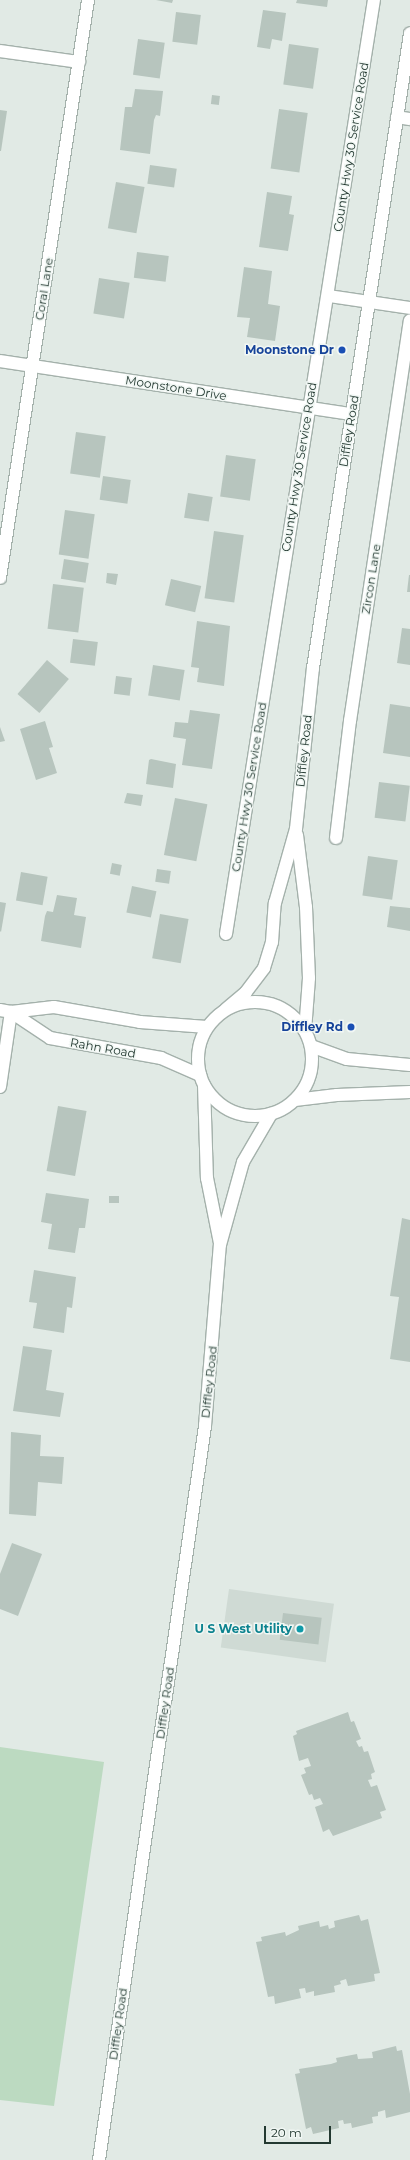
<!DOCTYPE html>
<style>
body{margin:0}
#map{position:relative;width:410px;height:2160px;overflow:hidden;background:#e1eae5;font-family:Montserrat,sans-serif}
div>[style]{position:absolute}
.built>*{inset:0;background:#cfdad4;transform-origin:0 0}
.green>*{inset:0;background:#bcdac1}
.building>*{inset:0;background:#b7c5be;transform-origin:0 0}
.roads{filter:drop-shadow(1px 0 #a4b1ab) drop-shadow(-1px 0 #a4b1ab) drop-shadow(0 1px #a4b1ab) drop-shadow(0 -1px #a4b1ab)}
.minor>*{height:12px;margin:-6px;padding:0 6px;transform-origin:6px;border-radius:6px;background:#fff}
.tertiary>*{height:12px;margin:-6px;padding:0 6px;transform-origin:6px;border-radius:6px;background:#fff}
.secondary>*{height:12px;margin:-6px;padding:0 6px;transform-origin:6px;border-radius:6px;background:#fff}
.secondary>.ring{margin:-6px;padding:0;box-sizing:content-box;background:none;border:12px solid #fff;border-radius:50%}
.dots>*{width:11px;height:11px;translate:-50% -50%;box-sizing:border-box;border:2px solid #f1f7f4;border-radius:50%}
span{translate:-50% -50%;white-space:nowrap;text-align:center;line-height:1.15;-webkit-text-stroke:3px #f1f7f4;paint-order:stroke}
.street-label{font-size:12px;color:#233931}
.transit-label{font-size:12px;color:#164399;font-weight:700}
.right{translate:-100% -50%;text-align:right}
.culture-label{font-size:12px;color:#0d838f;font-weight:700}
.scale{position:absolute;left:264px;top:2126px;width:67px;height:18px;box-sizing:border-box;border:2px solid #233931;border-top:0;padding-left:5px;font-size:12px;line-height:14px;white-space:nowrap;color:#233931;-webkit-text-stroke:3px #f1f7f4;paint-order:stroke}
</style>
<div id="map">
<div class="built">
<div style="left:229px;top:1589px;width:106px;height:59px;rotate:8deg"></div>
</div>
<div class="green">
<div style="clip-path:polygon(0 1747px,104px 1762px,54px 2106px,0 2100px)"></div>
</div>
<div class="building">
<div style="clip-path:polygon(156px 0,173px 0,172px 3px)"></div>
<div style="clip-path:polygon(297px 0,328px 0,327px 7px,296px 3px)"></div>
<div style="clip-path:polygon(263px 10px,286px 13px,282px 41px,272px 39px,270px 49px,257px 47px)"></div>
<div style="left:176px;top:12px;width:25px;height:30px;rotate:7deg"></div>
<div style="left:138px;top:39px;width:27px;height:36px;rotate:8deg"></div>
<div style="left:289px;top:44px;width:30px;height:41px;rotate:8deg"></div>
<div style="clip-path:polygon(135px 89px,163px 91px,160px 116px,156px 115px,154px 120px,150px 154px,120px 150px,125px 107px,132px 107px)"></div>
<div style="left:212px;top:95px;width:8px;height:9px;rotate:7deg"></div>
<div style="left:279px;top:109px;width:29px;height:60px;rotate:8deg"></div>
<div style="clip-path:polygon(0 110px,7px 111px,1px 151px,0 151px)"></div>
<div style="left:150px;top:165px;width:27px;height:19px;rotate:8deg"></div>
<div style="left:116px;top:182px;width:29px;height:47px;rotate:10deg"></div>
<div style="clip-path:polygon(267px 192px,292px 196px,289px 214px,294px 215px,288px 251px,259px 247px)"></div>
<div style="left:137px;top:252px;width:32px;height:26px;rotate:7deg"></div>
<div style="clip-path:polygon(244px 267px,272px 271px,268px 304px,280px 306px,275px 341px,247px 337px,250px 318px,237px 317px)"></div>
<div style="left:99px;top:278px;width:31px;height:36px;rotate:9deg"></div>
<div style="left:76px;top:432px;width:30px;height:42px;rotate:8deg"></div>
<div style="left:226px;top:455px;width:30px;height:42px;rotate:8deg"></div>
<div style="left:103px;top:476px;width:28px;height:24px;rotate:8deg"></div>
<div style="left:188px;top:493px;width:25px;height:25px;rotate:9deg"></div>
<div style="left:65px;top:510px;width:30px;height:45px;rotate:8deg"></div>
<div style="left:214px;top:531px;width:30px;height:68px;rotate:8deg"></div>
<div style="left:64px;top:559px;width:25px;height:20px;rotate:9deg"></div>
<div style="clip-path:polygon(107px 573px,118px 574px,116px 585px,106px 583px)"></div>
<div style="clip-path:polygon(409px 575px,410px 575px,410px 592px,407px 592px)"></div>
<div style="left:171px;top:579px;width:31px;height:27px;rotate:13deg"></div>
<div style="left:53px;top:584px;width:31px;height:45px;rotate:7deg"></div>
<div style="clip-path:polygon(197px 621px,230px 626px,224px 686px,197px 682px,199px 668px,191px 667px)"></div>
<div style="clip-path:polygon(402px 628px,410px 629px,410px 665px,397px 663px)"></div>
<div style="left:73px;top:639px;width:25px;height:24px;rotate:7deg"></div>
<div style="left:47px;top:660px;width:29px;height:45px;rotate:41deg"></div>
<div style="left:153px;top:665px;width:32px;height:31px;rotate:9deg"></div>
<div style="left:116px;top:676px;width:16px;height:18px;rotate:7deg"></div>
<div style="clip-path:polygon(390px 704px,410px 707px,410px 757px,383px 753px)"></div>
<div style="clip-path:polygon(190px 710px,220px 714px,212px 769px,182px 765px,186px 739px,173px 737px,175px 722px,188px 723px)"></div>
<div style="clip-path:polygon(45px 721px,53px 747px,49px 748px,57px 773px,36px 780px,20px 729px)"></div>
<div style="clip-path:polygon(0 727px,5px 741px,0 742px)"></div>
<div style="clip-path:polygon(151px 759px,176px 764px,173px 788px,146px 784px,149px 760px)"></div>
<div style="left:379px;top:782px;width:31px;height:36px;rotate:7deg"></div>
<div style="clip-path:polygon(127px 793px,143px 795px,141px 806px,124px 803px)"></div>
<div style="left:175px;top:798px;width:33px;height:58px;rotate:11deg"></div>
<div style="left:368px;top:856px;width:30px;height:40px;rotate:8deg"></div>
<div style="left:112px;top:863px;width:10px;height:11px;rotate:11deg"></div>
<div style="left:157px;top:869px;width:14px;height:13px;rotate:8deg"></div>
<div style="left:21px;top:872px;width:27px;height:29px;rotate:10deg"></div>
<div style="left:132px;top:886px;width:25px;height:27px;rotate:12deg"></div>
<div style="clip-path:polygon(57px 895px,77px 898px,74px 915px,86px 917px,81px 948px,41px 941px,45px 916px,47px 911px,53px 912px)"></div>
<div style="clip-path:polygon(0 902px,6px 903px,1px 932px,0 931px)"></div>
<div style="clip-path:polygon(390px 906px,410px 908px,410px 931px,387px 927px)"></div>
<div style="left:160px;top:914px;width:29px;height:45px;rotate:10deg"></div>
<div style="left:58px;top:1106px;width:29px;height:66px;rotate:10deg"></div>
<div style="clip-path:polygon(46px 1193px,89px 1199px,85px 1228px,79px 1228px,75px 1253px,48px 1249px,52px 1224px,41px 1222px)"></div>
<div style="left:109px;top:1196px;width:10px;height:7px"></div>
<div style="clip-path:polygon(402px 1218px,410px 1220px,410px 1362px,390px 1359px,399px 1297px,390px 1296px)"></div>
<div style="clip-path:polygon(34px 1270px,76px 1277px,72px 1308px,67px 1307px,64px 1333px,33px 1328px,37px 1303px,29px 1302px)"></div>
<div style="clip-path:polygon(23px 1346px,52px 1350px,46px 1390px,64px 1393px,60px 1417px,13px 1411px)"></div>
<div style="clip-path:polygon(11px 1432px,41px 1435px,40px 1456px,64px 1457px,62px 1484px,38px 1482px,36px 1516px,9px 1514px)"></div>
<div style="clip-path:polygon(12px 1543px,42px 1554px,18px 1616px,0 1609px,0 1574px)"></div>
<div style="left:283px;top:1613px;width:39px;height:27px;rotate:7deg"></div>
<div style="clip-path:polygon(348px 1712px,351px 1722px,354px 1721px,361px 1739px,356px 1741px,359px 1747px,362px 1746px,364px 1752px,368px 1751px,375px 1772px,371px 1774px,372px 1779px,368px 1780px,371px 1787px,377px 1785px,386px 1810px,380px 1812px,382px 1818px,333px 1836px,329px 1829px,323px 1832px,315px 1807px,323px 1804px,320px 1798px,314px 1800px,312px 1794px,309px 1795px,301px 1775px,306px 1773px,304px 1768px,311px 1766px,308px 1758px,299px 1761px,293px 1736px,297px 1734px,296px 1731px)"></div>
<div style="clip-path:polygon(359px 1915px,361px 1921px,368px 1919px,380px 1973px,374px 1974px,375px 1981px,348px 1986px,346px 1979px,340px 1981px,341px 1984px,334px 1986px,335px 1992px,314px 1996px,314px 1991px,306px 1993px,305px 1988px,299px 1989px,301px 1998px,275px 2004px,274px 1996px,268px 1997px,256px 1942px,262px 1941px,261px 1937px,285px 1932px,286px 1936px,299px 1930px,298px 1926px,319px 1921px,320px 1927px,328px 1925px,329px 1929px,335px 1927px,334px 1921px)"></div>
<div style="clip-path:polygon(396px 2046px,397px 2051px,402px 2050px,410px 2094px,410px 2112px,386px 2118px,385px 2110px,378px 2112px,378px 2116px,372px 2117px,373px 2123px,352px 2128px,351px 2123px,344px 2124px,343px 2120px,338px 2121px,339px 2128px,313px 2134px,311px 2127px,306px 2129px,295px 2074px,300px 2073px,299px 2069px,331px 2064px,337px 2062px,336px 2058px,357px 2054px,358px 2059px,373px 2058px,372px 2052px)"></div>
</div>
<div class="roads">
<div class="minor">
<div style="left:0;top:51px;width:80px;rotate:7.9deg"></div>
<div style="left:397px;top:117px;width:13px;rotate:9deg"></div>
<div style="left:329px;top:296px;width:82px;rotate:8.4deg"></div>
<div style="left:0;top:361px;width:356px;rotate:8.6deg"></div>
<div style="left:0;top:578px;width:585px;rotate:-81.34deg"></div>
<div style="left:336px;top:838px;width:118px;rotate:-83.2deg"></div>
<div style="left:350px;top:721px;width:405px;rotate:-81.5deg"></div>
<div style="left:226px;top:934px;width:946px;rotate:-81deg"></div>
<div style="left:0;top:1087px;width:76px;rotate:-81.7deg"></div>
</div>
<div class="tertiary">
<div style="left:0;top:1010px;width:11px;rotate:10deg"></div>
<div style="left:11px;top:1012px;width:43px;rotate:-6.6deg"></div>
<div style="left:54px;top:1007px;width:87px;rotate:9.9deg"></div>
<div style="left:140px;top:1022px;width:67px;rotate:4.3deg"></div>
<div style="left:11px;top:1012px;width:47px;rotate:33.7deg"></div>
<div style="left:50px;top:1038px;width:113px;rotate:10.2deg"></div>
<div style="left:161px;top:1058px;width:43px;rotate:23.6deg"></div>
<div style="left:311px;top:1046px;width:38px;rotate:20deg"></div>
<div style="left:347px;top:1059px;width:63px;rotate:5.4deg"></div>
<div style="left:295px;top:1100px;width:42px;rotate:-6.8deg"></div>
<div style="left:337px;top:1095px;width:73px;rotate:-2.4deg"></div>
</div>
<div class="secondary">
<div style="left:297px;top:835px;width:73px;rotate:82.9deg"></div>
<div style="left:306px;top:907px;width:71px;rotate:87.6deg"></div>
<div style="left:309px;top:978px;width:53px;rotate:94.3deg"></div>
<div class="ring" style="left:198px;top:1002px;width:102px;height:102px"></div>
<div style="left:226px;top:1009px;width:26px;rotate:-40deg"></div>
<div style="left:246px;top:992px;width:30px;rotate:-53deg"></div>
<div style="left:264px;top:968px;width:27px;rotate:-73deg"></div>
<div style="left:272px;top:942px;width:39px;rotate:-86deg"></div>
<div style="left:275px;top:903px;width:77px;rotate:-74.2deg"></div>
<div style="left:296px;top:829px;width:162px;rotate:-84deg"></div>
<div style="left:313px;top:668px;width:642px;rotate:-81.31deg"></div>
<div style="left:204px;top:1085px;width:93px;rotate:88.2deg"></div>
<div style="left:207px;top:1178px;width:66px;rotate:78.7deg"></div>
<div style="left:99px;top:2160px;width:742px;rotate:-81.78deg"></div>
<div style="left:205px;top:1426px;width:182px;rotate:-85.3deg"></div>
<div style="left:220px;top:1245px;width:86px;rotate:-74.5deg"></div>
<div style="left:243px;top:1162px;width:56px;rotate:-59.7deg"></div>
</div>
</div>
<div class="dots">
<div style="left:342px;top:350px;background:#1a4fb4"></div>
<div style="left:351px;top:1027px;background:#1a4fb4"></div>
<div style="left:300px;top:1629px;background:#0f9aa8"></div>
</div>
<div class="street-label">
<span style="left:351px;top:147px;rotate:-81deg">County Hwy 30 Service Road</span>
<span style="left:44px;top:289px;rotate:-81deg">Coral Lane</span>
<span style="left:176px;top:388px;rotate:9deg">Moonstone Drive</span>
<span style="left:349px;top:431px;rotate:-81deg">Diffley Road</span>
<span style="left:299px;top:467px;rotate:-81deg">County Hwy 30 Service Road</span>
<span style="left:371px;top:579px;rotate:-81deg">Zircon Lane</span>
<span style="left:304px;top:751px;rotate:-84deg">Diffley Road</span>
<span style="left:249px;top:787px;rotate:-81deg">County Hwy 30 Service Road</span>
<span style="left:103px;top:1048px;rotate:10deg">Rahn Road</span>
<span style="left:209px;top:1382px;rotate:-84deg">Diffley Road</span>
<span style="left:165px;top:1703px;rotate:-82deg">Diffley Road</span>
<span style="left:118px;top:2024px;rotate:-82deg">Diffley Road</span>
</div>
<div class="transit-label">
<span class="right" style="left:334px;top:350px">Moonstone Dr</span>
<span class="right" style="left:343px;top:1027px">Diffley Rd</span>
</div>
<div class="culture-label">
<span class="right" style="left:292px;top:1629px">U S West Utility</span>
</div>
<div class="scale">20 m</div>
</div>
